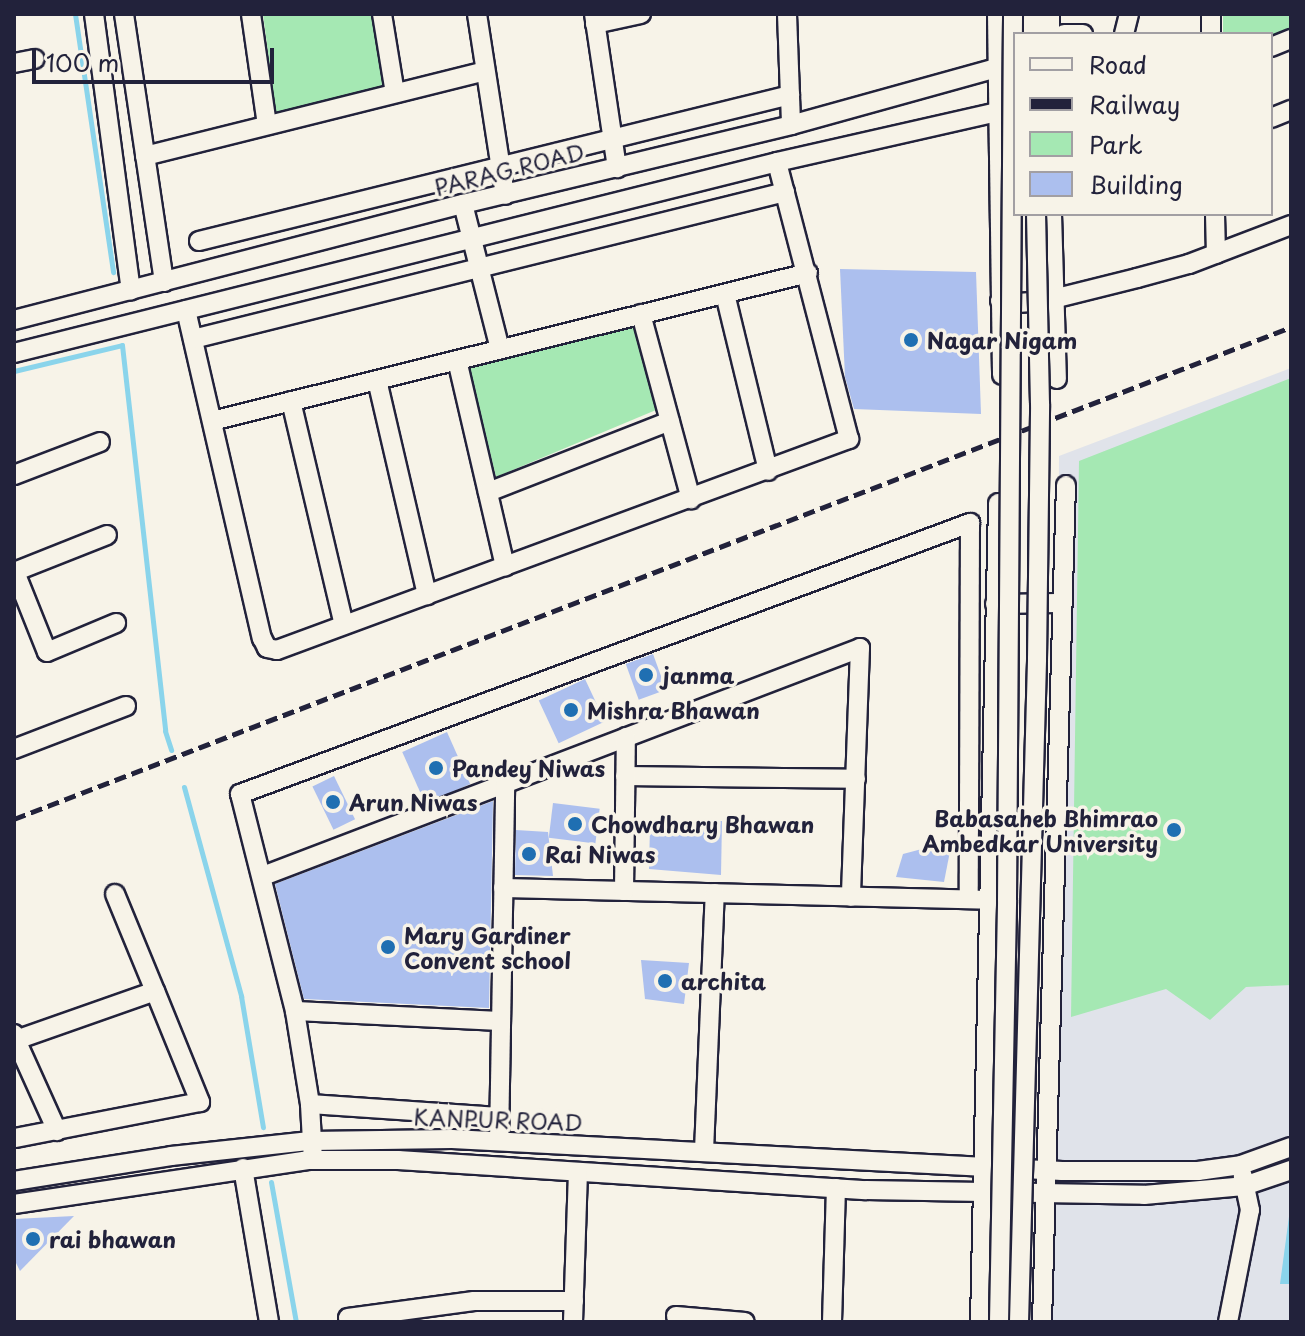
<!DOCTYPE html>
<style>
body{margin:0}
#map{position:relative;width:1305px;height:1336px;overflow:hidden;background:#f7f3e8;font-family:"Playpen Sans",sans-serif}
div>[style]{position:absolute}
.built>*{inset:0;background:#e0e3ea}
.green>*{inset:0;background:#a5e8b3}
.water>*{inset:0;background:#8ad4eb}
.stream>*{height:5px;margin:-2.5px;padding:0 2.5px;transform-origin:2.5px;border-radius:2.5px;background:#8ad4eb}
.building>*{inset:0;background:#acbfee;transform-origin:0 0}
.roads{filter:drop-shadow(2px 0 #22223b) drop-shadow(-2px 0 #22223b) drop-shadow(0 2px #22223b) drop-shadow(0 -2px #22223b)}
.minor>*{height:18px;margin:-9px;padding:0 9px;transform-origin:9px;border-radius:9px;background:#f7f3e8}
.rail>*{height:5px;margin-top:-2.5px;transform-origin:0;background:repeating-linear-gradient(90deg,#22223b 0 12px,transparent 0 18px)}
.bridges{filter:drop-shadow(2px 0 #22223b) drop-shadow(-2px 0 #22223b) drop-shadow(0 2px #22223b) drop-shadow(0 -2px #22223b)}
.minor-bridge>*{height:18px;margin:-9px;padding:0 9px;transform-origin:9px;border-radius:9px;background:#f7f3e8}
.dots>*{width:22px;height:22px;translate:-50% -50%;box-sizing:border-box;border:4px solid #f7f3e8;border-radius:50%}
span{translate:-50% -50%;white-space:nowrap;text-align:center;line-height:1.15;-webkit-text-stroke:7px #f7f3e8;paint-order:stroke}
.street-label{font-size:22px;color:#22223b}
.poi-label{font-size:22px;color:#22223b;font-weight:700}
.left{translate:0 -50%;text-align:left}
.right{translate:-100% -50%;text-align:right}
.frame{position:absolute;inset:0;border:16px solid #22223b;pointer-events:none}
.legend{position:absolute;left:1013px;top:32px;width:260px;height:184px;box-sizing:border-box;background:#f7f3e8;border:2px solid #a29fa3;margin:0;padding:10px 14px;list-style:none;font-size:24px;color:#22223b}
.legend li{display:flex;align-items:center;gap:16px;height:40px}
.legend b{width:40px;border:2px solid #a29fa3}
.scale{position:absolute;left:32px;top:48px;width:242px;height:36px;box-sizing:border-box;border:4px solid #22223b;border-top:0;padding-left:10px;font-size:24px;line-height:28px;white-space:nowrap;color:#22223b;-webkit-text-stroke:6px #f7f3e8;paint-order:stroke}
</style>
<div id="map">
<div class="built">
<div style="clip-path:polygon(1291px 368px,1291px 1322px,1051px 1322px,1055px 1203px,1059px 456px)"></div>
</div>
<div class="green">
<div style="clip-path:polygon(263px 14px,372px 14px,385px 85px,276px 113px)"></div>
<div style="clip-path:polygon(1223px 14px,1291px 14px,1291px 32px,1271px 40px,1271px 34px,1223px 34px)"></div>
<div style="clip-path:polygon(633px 327px,656px 410px,496px 477px,469px 365px)"></div>
<div style="clip-path:polygon(1291px 378px,1291px 985px,1246px 987px,1210px 1020px,1166px 989px,1071px 1017px,1079px 461px)"></div>
</div>
<div class="water">
<div style="clip-path:polygon(1291px 1208px,1291px 1284px,1280px 1284px,1290px 1209px)"></div>
</div>
<div class="stream">
<div style="left:75px;top:14px;width:261px;rotate:81.6deg"></div>
<div style="left:14px;top:371px;width:111px;rotate:-13.5deg"></div>
<div style="left:122px;top:345px;width:388px;rotate:83.6deg"></div>
<div style="left:165px;top:731px;width:20px;rotate:72deg"></div>
<div style="left:184px;top:787px;width:217px;rotate:74.7deg"></div>
<div style="left:241px;top:996px;width:133px;rotate:80.5deg"></div>
<div style="left:271px;top:1182px;width:142px;rotate:79.9deg"></div>
</div>
<div class="building">
<div style="clip-path:polygon(840px 269px,976px 272px,981px 414px,854px 409px,845px 377px)"></div>
<div style="left:653px;top:654px;width:38px;height:29px;rotate:70deg"></div>
<div style="left:585px;top:679px;width:47px;height:51px;rotate:65deg"></div>
<div style="left:447px;top:732px;width:57px;height:49px;rotate:66deg"></div>
<div style="left:334px;top:776px;width:48px;height:24px;rotate:64deg"></div>
<div style="clip-path:polygon(493px 801px,489px 1008px,304px 999px,275px 884px)"></div>
<div style="left:553px;top:803px;width:47px;height:35px;rotate:7deg"></div>
<div style="clip-path:polygon(722px 821px,721px 875px,649px 869px,650px 826px)"></div>
<div style="clip-path:polygon(516px 830px,548px 832px,553px 876px,515px 875px)"></div>
<div style="clip-path:polygon(952px 841px,944px 882px,896px 877px,903px 854px)"></div>
<div style="clip-path:polygon(641px 960px,689px 963px,684px 1004px,645px 999px)"></div>
<div style="clip-path:polygon(74px 1216px,20px 1271px,14px 1259px,14px 1219px)"></div>
</div>
<div class="roads">
<div class="minor">
<div style="left:94px;top:14px;width:279px;rotate:82.4deg"></div>
<div style="left:124px;top:14px;width:271px;rotate:81.5deg"></div>
<div style="left:251px;top:14px;width:112px;rotate:81.8deg"></div>
<div style="left:382px;top:14px;width:80px;rotate:80.7deg"></div>
<div style="left:477px;top:14px;width:183px;rotate:81.2deg"></div>
<div style="left:594px;top:14px;width:156px;rotate:81.5deg"></div>
<div style="left:787px;top:14px;width:111px;rotate:87.9deg"></div>
<div style="left:997px;top:14px;width:361px;rotate:89.2deg"></div>
<div style="left:1050px;top:14px;width:20px;rotate:90deg"></div>
<div style="left:1211px;top:14px;width:20px;rotate:90deg"></div>
<div style="left:595px;top:24px;width:47px;rotate:-12.3deg"></div>
<div style="left:1033px;top:34px;width:20px;rotate:-90deg"></div>
<div style="left:1064px;top:34px;width:19px"></div>
<div style="left:1124px;top:34px;width:21px;rotate:-76deg"></div>
<div style="left:1271px;top:47px;width:22px;rotate:-22deg"></div>
<div style="left:14px;top:63px;width:21px;rotate:-11deg"></div>
<div style="left:1271px;top:118px;width:22px;rotate:-22deg"></div>
<div style="left:145px;top:156px;width:350px;rotate:-14deg"></div>
<div style="left:463px;top:204px;width:150px;rotate:75.7deg"></div>
<div style="left:1052px;top:214px;width:165px;rotate:88.3deg"></div>
<div style="left:1215px;top:214px;width:40px;rotate:88.6deg"></div>
<div style="left:199px;top:241px;width:609px;rotate:-13.88deg"></div>
<div style="left:725px;top:294px;width:182px;rotate:76.3deg"></div>
<div style="left:1000px;top:301px;width:5px;rotate:37deg"></div>
<div style="left:1004px;top:304px;width:41px;rotate:-4.2deg"></div>
<div style="left:1045px;top:301px;width:95px;rotate:-14deg"></div>
<div style="left:1137px;top:278px;width:54px;rotate:-15.1deg"></div>
<div style="left:1189px;top:264px;width:109px;rotate:-20.9deg"></div>
<div style="left:186px;top:310px;width:337px;rotate:77deg"></div>
<div style="left:262px;top:638px;width:11px;rotate:63deg"></div>
<div style="left:267px;top:648px;width:10px;rotate:11deg"></div>
<div style="left:277px;top:650px;width:610px;rotate:-20.25deg"></div>
<div style="left:849px;top:439px;width:286px;rotate:-104.6deg"></div>
<div style="left:641px;top:314px;width:192px;rotate:74.9deg"></div>
<div style="left:14px;top:320px;width:464px;rotate:-14.5deg"></div>
<div style="left:463px;top:204px;width:337px;rotate:-13.5deg"></div>
<div style="left:791px;top:125px;width:232px;rotate:-15.5deg"></div>
<div style="left:193px;top:339px;width:610px;rotate:-13.95deg"></div>
<div style="left:14px;top:353px;width:787px;rotate:-14.05deg"></div>
<div style="left:777px;top:162px;width:244px;rotate:-12.8deg"></div>
<div style="left:457px;top:360px;width:212px;rotate:76.9deg"></div>
<div style="left:377px;top:380px;width:221px;rotate:76.9deg"></div>
<div style="left:291px;top:401px;width:230px;rotate:76.7deg"></div>
<div style="left:212px;top:421px;width:614px;rotate:-13.95deg"></div>
<div style="left:14px;top:475px;width:92px;rotate:-21deg"></div>
<div style="left:488px;top:492px;width:195px;rotate:-21.3deg"></div>
<div style="left:14px;top:572px;width:100px;rotate:-21.7deg"></div>
<div style="left:15px;top:572px;width:86px;rotate:68.2deg"></div>
<div style="left:47px;top:652px;width:75px;rotate:-22.8deg"></div>
<div style="left:995px;top:604px;width:67px;rotate:-0.9deg"></div>
<div style="left:14px;top:749px;width:120px;rotate:-21deg"></div>
<div style="left:625px;top:776px;width:231px;rotate:0.7deg"></div>
<div style="left:263px;top:876px;width:639px;rotate:-20.9deg"></div>
<div style="left:860px;top:648px;width:249px;rotate:92.1deg"></div>
<div style="left:503px;top:888px;width:477px;rotate:1.4deg"></div>
<div style="left:624px;top:891px;width:154px;rotate:-89.3deg"></div>
<div style="left:115px;top:894px;width:105px;rotate:67.6deg"></div>
<div style="left:295px;top:1011px;width:206px;rotate:2.8deg"></div>
<div style="left:14px;top:1034px;width:6px;rotate:72deg"></div>
<div style="left:16px;top:1040px;width:147px;rotate:-19.4deg"></div>
<div style="left:155px;top:991px;width:120px;rotate:67.9deg"></div>
<div style="left:200px;top:1102px;width:189px;rotate:169deg"></div>
<div style="left:16px;top:1040px;width:100px;rotate:65.7deg"></div>
<div style="left:310px;top:1104px;width:189px;rotate:3.9deg"></div>
<div style="left:499px;top:1141px;width:358px;rotate:-89deg"></div>
<div style="left:704px;top:1151px;width:258px;rotate:-87.6deg"></div>
<div style="left:313px;top:1160px;width:56px;rotate:-93.1deg"></div>
<div style="left:310px;top:1104px;width:94px;rotate:-99.2deg"></div>
<div style="left:295px;top:1011px;width:224px;rotate:-104.2deg"></div>
<div style="left:240px;top:794px;width:779px;rotate:-20.37deg"></div>
<div style="left:970px;top:523px;width:376px;rotate:90.2deg"></div>
<div style="left:243px;top:1168px;width:156px;rotate:80.4deg"></div>
<div style="left:14px;top:1181px;width:159px;rotate:-9deg"></div>
<div style="left:171px;top:1156px;width:140px;rotate:-6.2deg"></div>
<div style="left:310px;top:1141px;width:142px;rotate:-0.8deg"></div>
<div style="left:452px;top:1139px;width:611px;rotate:3deg"></div>
<div style="left:1062px;top:1171px;width:136px"></div>
<div style="left:1198px;top:1171px;width:43px;rotate:-7.9deg"></div>
<div style="left:1241px;top:1165px;width:53px;rotate:-19.8deg"></div>
<div style="left:14px;top:1204px;width:299px;rotate:-8.5deg"></div>
<div style="left:310px;top:1160px;width:88px"></div>
<div style="left:398px;top:1160px;width:469px;rotate:3.7deg"></div>
<div style="left:866px;top:1190px;width:278px;rotate:1deg"></div>
<div style="left:1144px;top:1195px;width:100px;rotate:-5.1deg"></div>
<div style="left:1244px;top:1186px;width:50px;rotate:-18.8deg"></div>
<div style="left:676px;top:1316px;width:69px;rotate:5deg"></div>
<div style="left:348px;top:1318px;width:127px;rotate:-7.7deg"></div>
<div style="left:474px;top:1301px;width:100px"></div>
<div style="left:573px;top:1322px;width:150px;rotate:-88.1deg"></div>
<div style="left:832px;top:1322px;width:134px;rotate:-88.3deg"></div>
<div style="left:980px;top:1322px;width:819px;rotate:-88.74deg"></div>
<div style="left:1042px;top:1322px;width:837px;rotate:-88.36deg"></div>
<div style="left:1228px;top:1322px;width:114px;rotate:-78.9deg"></div>
<div style="left:1250px;top:1210px;width:35px;rotate:-102deg"></div>
</div>
</div>
<div class="rail">
<div style="left:14px;top:819px;width:1369px;rotate:-21.07deg"></div>
</div>
<div class="bridges">
<div class="minor-bridge">
<div style="left:999px;top:1322px;width:422px;rotate:-88.9deg"></div>
<div style="left:1007px;top:900px;width:886px;rotate:-89.61deg"></div>
<div style="left:1019px;top:1322px;width:663px;rotate:-88.44deg"></div>
<div style="left:1037px;top:659px;width:255px;rotate:-89.3deg"></div>
<div style="left:1040px;top:404px;width:190px;rotate:-91.2deg"></div>
</div>
</div>
<div class="dots">
<div style="left:911px;top:340px;background:#1f6fb2"></div>
<div style="left:646px;top:675px;background:#1f6fb2"></div>
<div style="left:571px;top:710px;background:#1f6fb2"></div>
<div style="left:436px;top:768px;background:#1f6fb2"></div>
<div style="left:333px;top:802px;background:#1f6fb2"></div>
<div style="left:575px;top:824px;background:#1f6fb2"></div>
<div style="left:1174px;top:830px;background:#1f6fb2"></div>
<div style="left:529px;top:854px;background:#1f6fb2"></div>
<div style="left:388px;top:947px;background:#1f6fb2"></div>
<div style="left:665px;top:981px;background:#1f6fb2"></div>
<div style="left:33px;top:1239px;background:#1f6fb2"></div>
</div>
<div class="street-label">
<span style="left:509px;top:169px;rotate:-14deg">PARAG ROAD</span>
<span style="left:498px;top:1119px;rotate:2deg">KANPUR ROAD</span>
</div>
<div class="poi-label">
<span class="left" style="left:927px;top:340px">Nagar Nigam</span>
<span class="left" style="left:662px;top:675px">janma</span>
<span class="left" style="left:587px;top:710px">Mishra Bhawan</span>
<span class="left" style="left:452px;top:768px">Pandey Niwas</span>
<span class="left" style="left:349px;top:802px">Arun Niwas</span>
<span class="right" style="left:1158px;top:830px">Babasaheb Bhimrao<br>Ambedkar University</span>
<span class="left" style="left:591px;top:824px">Chowdhary Bhawan</span>
<span class="left" style="left:545px;top:854px">Rai Niwas</span>
<span class="left" style="left:404px;top:947px">Mary Gardiner<br>Convent school</span>
<span class="left" style="left:681px;top:981px">archita</span>
<span class="left" style="left:49px;top:1239px">rai bhawan</span>
</div>
<div class="frame"></div>
<ul class="legend">
<li><b style="height:10px;background:#f7f3e8"></b>Road</li>
<li><b style="height:10px;background:#22223b"></b>Railway</li>
<li><b style="height:22px;background:#a5e8b3"></b>Park</li>
<li><b style="height:22px;background:#acbfee"></b>Building</li>
</ul>
<div class="scale">100 m</div>
</div>
